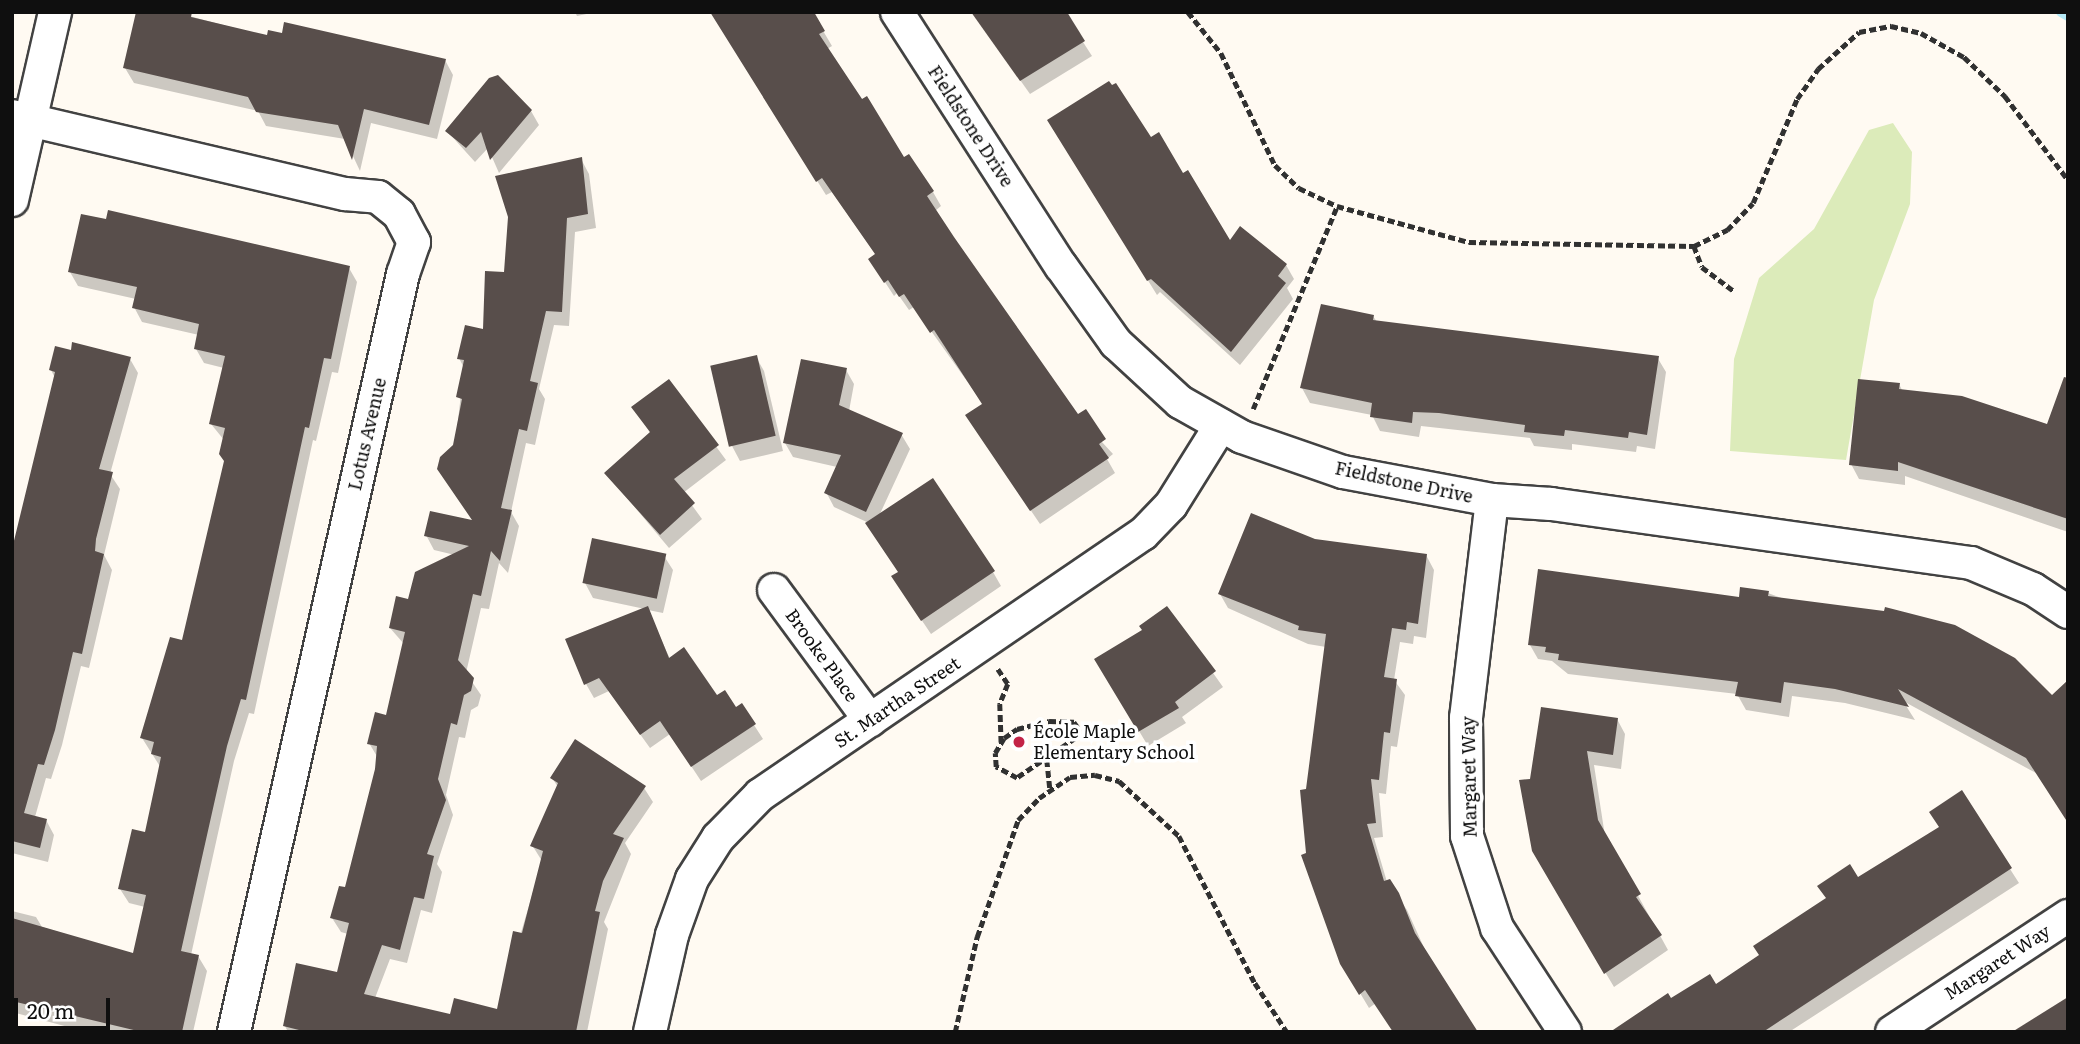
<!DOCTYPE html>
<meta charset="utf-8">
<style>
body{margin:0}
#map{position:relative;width:2080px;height:1044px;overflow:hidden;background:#fffaf2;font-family:Literata,serif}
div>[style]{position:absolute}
.green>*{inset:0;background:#dcebba}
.shadow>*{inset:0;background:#0003}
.stream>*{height:10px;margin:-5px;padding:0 5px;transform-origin:5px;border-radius:5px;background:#b5eaf7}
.building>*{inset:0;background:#584e4b;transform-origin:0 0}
.path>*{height:4.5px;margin-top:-2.25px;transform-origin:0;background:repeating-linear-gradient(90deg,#313131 0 7px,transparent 0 10.5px)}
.roads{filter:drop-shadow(2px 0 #424242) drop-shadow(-2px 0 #424242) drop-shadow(0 2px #424242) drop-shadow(0 -2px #424242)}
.minor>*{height:32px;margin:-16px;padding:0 16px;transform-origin:16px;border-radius:16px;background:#fff}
.dots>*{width:19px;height:19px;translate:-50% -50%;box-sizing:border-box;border:4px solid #fff;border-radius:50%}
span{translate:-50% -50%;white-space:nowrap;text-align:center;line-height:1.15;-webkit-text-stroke:7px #fff;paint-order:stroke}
.street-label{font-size:18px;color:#0f0f0f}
.poi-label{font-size:18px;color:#0f0f0f}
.left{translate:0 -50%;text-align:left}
.frame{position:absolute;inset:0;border:14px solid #0f0f0f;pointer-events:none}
.scale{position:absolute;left:14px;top:998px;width:96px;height:32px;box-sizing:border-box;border:4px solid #0f0f0f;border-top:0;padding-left:9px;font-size:21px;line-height:24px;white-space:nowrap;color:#0f0f0f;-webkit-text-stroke:5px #fff;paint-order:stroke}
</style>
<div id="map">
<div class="green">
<div style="clip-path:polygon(1893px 123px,1912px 152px,1910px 204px,1874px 300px,1846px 460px,1730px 451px,1734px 359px,1759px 278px,1814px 229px,1869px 130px)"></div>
</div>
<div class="shadow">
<div style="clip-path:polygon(174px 12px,268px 37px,445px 60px,453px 75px,437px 139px,371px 123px,360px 171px,345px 139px,266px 126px,258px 111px,134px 83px,125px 68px)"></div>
<div style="clip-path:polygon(575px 12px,596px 12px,577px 16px)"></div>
<div style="clip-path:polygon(812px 12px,832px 46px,827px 49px,904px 159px,909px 156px,933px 192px,941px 206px,935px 211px,1078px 416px,1113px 454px,1107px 459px,1115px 473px,1040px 524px,967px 416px,984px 405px,914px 307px,909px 310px,897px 293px,894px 296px,879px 273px,876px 255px,832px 192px,826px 195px,723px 31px)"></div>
<div style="clip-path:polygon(972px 12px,1083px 42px,1092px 56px,1030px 94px)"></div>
<div style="clip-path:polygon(531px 111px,539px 125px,499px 173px,488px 148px,475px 162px,447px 131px)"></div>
<div style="clip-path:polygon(1058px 135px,1150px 140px,1183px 175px,1229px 243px,1286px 265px,1294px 279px,1287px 288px,1293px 299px,1240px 365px,1160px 292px,1157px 295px)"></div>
<div style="clip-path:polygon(581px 159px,589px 174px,596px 228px,575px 232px,569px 326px,554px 325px,539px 389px,545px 399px,535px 445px,526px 443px,511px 512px,519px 526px,508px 573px,499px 563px,489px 609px,481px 608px,466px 673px,481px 695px,478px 706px,471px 710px,465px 738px,459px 737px,446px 795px,453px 815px,437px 864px,442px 872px,432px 913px,421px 910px,407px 963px,390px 959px,375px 998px,451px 1016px,498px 1011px,542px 861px,532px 845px,558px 787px,552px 778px,644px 788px,653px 802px,625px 843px,631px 854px,604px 922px,608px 929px,587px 1032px,288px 1032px,285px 1026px,338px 974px,348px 934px,341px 932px,332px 918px,346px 889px,377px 769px,378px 758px,369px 743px,387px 717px,404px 644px,390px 628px,410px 601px,455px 555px,434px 550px,426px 535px,474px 522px,455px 446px,464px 368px,459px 358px,485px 331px,506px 274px)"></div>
<div style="clip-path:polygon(349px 268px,357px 282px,338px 373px,332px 372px,316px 441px,313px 440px,254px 714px,249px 713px,234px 761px,191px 955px,198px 956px,207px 971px,193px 1032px,87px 1032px,12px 1012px,12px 911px,36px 917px,42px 927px,134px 955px,145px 907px,129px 903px,120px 889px,146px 834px,161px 768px,142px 738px,183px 642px,225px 461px,224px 440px,211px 424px,224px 368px,204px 363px,196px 349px,199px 335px,142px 322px,134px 307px,136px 299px,78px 286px,70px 272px)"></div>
<div style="clip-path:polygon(1373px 316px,1377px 322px,1657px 357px,1666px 372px,1655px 449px,1637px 446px,1636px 452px,1572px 444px,1572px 450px,1534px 446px,1530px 438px,1421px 426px,1419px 437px,1380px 431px,1372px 415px,1310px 403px,1302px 388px)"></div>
<div style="clip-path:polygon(756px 357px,764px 371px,783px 451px,740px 461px,732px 446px)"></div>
<div style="clip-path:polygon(130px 359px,138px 373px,110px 474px,120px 489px,104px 555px,112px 570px,89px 668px,81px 666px,62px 745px,51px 779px,46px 778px,35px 817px,46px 820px,54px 835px,48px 862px,12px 853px,12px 558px,55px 378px,51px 370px)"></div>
<div style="clip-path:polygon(846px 370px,854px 384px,849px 411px,901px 434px,910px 449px,879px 516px,993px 572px,1001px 586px,931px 634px,902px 591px,899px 573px,869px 523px,834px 507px,826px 492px,837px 467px,793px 457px,785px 443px)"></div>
<div style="clip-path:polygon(668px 381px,726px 460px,683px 493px,702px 519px,669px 548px,606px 473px,651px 434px,633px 407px)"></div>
<div style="clip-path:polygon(1899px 384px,1903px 392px,2068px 432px,2068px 532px,1905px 476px,1905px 485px,1859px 479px,1851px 464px)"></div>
<div style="clip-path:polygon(1315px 541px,1426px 555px,1434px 570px,1426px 638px,1414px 636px,1413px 644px,1400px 642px,1394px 680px,1405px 695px,1397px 747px,1391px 746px,1386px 794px,1379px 793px,1383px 837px,1374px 838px,1387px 882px,1407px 910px,1431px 963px,1369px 1008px,1342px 963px,1308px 855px,1308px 791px,1326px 647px,1308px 644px,1228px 608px,1220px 594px)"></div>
<div style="clip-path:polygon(664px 556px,673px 570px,663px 613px,648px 610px,670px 659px,754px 725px,763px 739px,701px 781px,670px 734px,650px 748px,609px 691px,594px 698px,586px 684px,645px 609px,593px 598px,585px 583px)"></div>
<div style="clip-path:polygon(1768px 593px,2052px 698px,2036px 773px,1903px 701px,1915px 720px,1845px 703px,1792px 696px,1789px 717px,1746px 710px,1737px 694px,1568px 674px,1552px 661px,1538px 659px,1530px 645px)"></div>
<div style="clip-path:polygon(1167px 608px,1223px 687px,1182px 717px,1186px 723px,1148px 746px,1096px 659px,1144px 631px)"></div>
<div style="clip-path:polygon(1617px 719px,1625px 734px,1621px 769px,1594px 765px,1605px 836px,1668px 950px,1614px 987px,1533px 851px,1532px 780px)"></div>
<div style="clip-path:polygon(1941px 828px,2010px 869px,2019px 883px,1789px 1032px,1631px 1032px,1670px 1000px,1715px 986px,1761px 956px,1858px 879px)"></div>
</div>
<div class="stream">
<div style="left:2061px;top:12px;width:8px;rotate:30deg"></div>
</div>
<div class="building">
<div style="clip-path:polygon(136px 12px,192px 12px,191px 17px,267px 35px,268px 30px,282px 33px,284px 22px,446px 59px,429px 125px,364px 109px,352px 160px,338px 125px,256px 112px,248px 97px,123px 68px)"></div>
<div style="clip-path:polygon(710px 12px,814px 12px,825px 31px,819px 34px,862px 99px,867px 96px,904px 157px,909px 154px,934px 191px,927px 196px,954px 237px,1078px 414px,1086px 409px,1106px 439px,1099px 444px,1109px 458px,1030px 511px,965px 415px,982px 404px,934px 330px,930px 333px,904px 294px,899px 297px,888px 280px,884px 283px,868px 259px,875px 254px,822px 178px,816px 182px)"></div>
<div style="clip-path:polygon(971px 12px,1067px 12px,1085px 41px,1020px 81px)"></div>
<div style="clip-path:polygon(498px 75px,532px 110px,490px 160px,481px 132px,466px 148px,445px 131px,489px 78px)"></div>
<div style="clip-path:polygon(1109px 81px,1112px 85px,1116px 83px,1151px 137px,1159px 132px,1183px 173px,1188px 170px,1230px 240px,1240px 226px,1287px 264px,1278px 276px,1286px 283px,1231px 352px,1151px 279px,1147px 281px,1047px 120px)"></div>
<div style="clip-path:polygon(582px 157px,588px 214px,567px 218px,562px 312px,546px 311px,530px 381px,538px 383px,527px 431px,519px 429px,501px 508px,512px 510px,500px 561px,491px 551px,481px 596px,473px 594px,458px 660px,474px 678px,471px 691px,464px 695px,457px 725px,451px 723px,438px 779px,446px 800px,427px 854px,434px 856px,424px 899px,414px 897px,400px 950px,382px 945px,364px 994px,450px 1014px,454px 998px,497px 1009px,513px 931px,522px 933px,543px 851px,530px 846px,558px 783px,550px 778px,575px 739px,646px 786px,613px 834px,624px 838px,603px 881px,595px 911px,600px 912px,576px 1032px,307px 1032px,283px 1026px,296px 963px,337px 972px,349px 923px,330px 918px,339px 886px,345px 887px,375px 769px,377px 746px,367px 744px,375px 712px,386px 715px,405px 632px,389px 628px,396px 596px,408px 599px,415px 572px,469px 546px,424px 536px,430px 511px,472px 520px,437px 469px,440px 457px,453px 445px,462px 399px,456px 397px,464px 360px,457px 359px,465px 325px,483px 329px,485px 271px,504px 272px,508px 217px,495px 176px)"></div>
<div style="clip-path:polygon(108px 210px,350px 266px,331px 359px,324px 358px,309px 428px,305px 427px,246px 700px,241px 699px,227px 746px,181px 951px,199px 955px,182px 1032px,142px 1032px,12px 1001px,12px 918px,133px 953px,146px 895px,118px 889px,132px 829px,145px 832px,161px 757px,151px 754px,154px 742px,140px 738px,170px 637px,182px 640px,224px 461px,219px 454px,225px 428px,209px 424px,225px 356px,194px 349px,199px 324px,132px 308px,137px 287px,68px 272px,81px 214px,106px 219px)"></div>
<div style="clip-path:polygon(1321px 304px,1374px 315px,1373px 320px,1659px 356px,1647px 435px,1629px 432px,1628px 438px,1565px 430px,1564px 436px,1524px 432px,1525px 425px,1439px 413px,1413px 412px,1412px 423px,1370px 417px,1372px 403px,1300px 388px)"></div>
<div style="clip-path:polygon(72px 342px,131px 357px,99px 469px,113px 472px,96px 539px,95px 551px,104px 554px,82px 654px,73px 652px,55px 730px,44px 765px,38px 764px,24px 813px,47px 819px,40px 848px,12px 841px,12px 549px,55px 372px,49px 370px,55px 346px,71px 350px)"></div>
<div style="left:757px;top:355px;width:83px;height:48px;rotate:77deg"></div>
<div style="clip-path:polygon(801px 359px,847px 368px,839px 405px,903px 433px,866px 512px,824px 493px,841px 455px,783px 443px)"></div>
<div style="clip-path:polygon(2064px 377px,2068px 378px,2068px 519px,1898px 462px,1898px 471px,1849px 465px,1858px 379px,1900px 383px,1899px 389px,1962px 396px,2047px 424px)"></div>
<div style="clip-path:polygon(669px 379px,719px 445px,674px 479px,695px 503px,660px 535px,604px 473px,650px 432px,631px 407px)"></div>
<div style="clip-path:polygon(933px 478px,995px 571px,921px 621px,891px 576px,898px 572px,865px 523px)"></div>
<div style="clip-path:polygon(1251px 513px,1315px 539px,1427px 554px,1418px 624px,1407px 622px,1406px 630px,1392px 628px,1384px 677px,1397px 679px,1390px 733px,1384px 732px,1379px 780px,1371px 779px,1376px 823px,1367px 824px,1384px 881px,1390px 879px,1399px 893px,1415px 933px,1478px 1032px,1393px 1032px,1365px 990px,1359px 995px,1340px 964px,1301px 855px,1306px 853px,1300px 790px,1306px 789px,1326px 634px,1298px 630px,1299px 626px,1218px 594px)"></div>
<div style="left:592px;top:538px;width:76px;height:46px;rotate:12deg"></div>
<div style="clip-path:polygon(1538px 569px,1739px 597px,1740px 587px,1769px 591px,1768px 596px,1884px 611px,1885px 607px,1955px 625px,2015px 658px,2052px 695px,2068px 680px,2068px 823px,2026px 758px,1898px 689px,1909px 707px,1835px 689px,1784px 682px,1781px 703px,1735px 696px,1738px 682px,1558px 660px,1559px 654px,1545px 652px,1546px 647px,1528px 645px)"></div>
<div style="clip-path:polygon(648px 606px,669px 658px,684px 647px,717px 695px,725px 690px,736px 707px,742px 703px,756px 724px,691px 767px,660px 721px,640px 735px,599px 678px,584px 685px,565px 639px)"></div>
<div style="clip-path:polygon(1167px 606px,1216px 671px,1175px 702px,1179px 708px,1138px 732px,1094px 659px,1142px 630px,1139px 626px)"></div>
<div style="clip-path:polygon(1541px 707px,1618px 718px,1613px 755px,1587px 751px,1598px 820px,1641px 894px,1636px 897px,1662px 935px,1604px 974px,1532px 851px,1519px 780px,1530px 779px)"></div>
<div style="clip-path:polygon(1962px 790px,2012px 868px,1763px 1032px,1610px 1032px,1668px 993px,1671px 998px,1710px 974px,1716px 984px,1759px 955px,1753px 946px,1826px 898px,1817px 886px,1850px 864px,1858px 877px,1939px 827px,1929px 812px)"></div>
<div style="clip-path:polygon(2068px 997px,2068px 1032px,2012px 1032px)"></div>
</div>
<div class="path">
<div style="left:1188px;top:12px;width:53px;rotate:51.2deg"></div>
<div style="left:1221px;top:53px;width:124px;rotate:64.3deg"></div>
<div style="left:1275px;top:165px;width:33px;rotate:44deg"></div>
<div style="left:1299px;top:188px;width:42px;rotate:25.3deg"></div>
<div style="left:1337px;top:206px;width:137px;rotate:15.3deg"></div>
<div style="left:1469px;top:242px;width:225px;rotate:1deg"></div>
<div style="left:1694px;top:246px;width:37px;rotate:-26deg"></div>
<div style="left:1727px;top:230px;width:37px;rotate:-46deg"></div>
<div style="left:1753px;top:203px;width:113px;rotate:-67.1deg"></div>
<div style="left:1797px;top:99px;width:37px;rotate:-55deg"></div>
<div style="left:1818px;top:69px;width:55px;rotate:-42.1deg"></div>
<div style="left:1859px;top:32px;width:33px;rotate:-11deg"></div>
<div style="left:1891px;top:26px;width:31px;rotate:13deg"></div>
<div style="left:1921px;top:33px;width:49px;rotate:29.2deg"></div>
<div style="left:1964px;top:57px;width:57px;rotate:43.6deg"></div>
<div style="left:2005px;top:96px;width:105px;rotate:53.1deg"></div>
<div style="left:1694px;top:246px;width:22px;rotate:69deg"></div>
<div style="left:1702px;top:267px;width:40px;rotate:37deg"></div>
<div style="left:1253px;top:409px;width:220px;rotate:-67.5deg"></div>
<div style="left:998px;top:669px;width:18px;rotate:56deg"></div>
<div style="left:1008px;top:684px;width:22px;rotate:112deg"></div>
<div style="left:1000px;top:704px;width:38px;rotate:88deg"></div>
<div style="left:1049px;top:721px;width:25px;rotate:2deg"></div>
<div style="left:1074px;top:722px;width:9px;rotate:54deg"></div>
<div style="left:1079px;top:729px;width:9px;rotate:108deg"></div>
<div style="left:1076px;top:738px;width:71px;rotate:145.9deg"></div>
<div style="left:1017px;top:778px;width:24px;rotate:-152deg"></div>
<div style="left:996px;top:767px;width:14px;rotate:-94deg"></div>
<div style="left:995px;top:753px;width:17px;rotate:-59deg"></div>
<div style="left:1004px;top:738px;width:16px;rotate:-35deg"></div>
<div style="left:1017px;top:729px;width:33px;rotate:-14deg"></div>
<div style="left:1047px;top:760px;width:31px;rotate:84deg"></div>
<div style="left:955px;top:1032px;width:98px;rotate:-77deg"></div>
<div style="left:977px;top:937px;width:124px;rotate:-70.7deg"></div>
<div style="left:1018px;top:820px;width:30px;rotate:-46deg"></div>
<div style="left:1039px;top:798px;width:37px;rotate:-34deg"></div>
<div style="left:1070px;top:777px;width:25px;rotate:-5deg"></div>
<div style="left:1095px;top:775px;width:25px;rotate:14deg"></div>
<div style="left:1119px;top:781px;width:81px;rotate:42.5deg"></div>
<div style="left:1179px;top:836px;width:165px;rotate:62.7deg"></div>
<div style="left:1255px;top:983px;width:59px;rotate:56.9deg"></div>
</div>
<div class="roads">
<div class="minor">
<div style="left:897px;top:12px;width:302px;rotate:57.2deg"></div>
<div style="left:1061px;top:266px;width:95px;rotate:54.5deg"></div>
<div style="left:1116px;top:343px;width:87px;rotate:42.7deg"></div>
<div style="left:1180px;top:402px;width:71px;rotate:29.4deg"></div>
<div style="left:1242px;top:437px;width:107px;rotate:19.1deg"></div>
<div style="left:1343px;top:472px;width:152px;rotate:10.6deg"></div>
<div style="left:1492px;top:500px;width:59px;rotate:3.9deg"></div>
<div style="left:1551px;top:504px;width:424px;rotate:8deg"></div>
<div style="left:1971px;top:563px;width:67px;rotate:22.8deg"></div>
<div style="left:2033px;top:589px;width:42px;rotate:33.3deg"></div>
<div style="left:12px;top:116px;width:342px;rotate:13.2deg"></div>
<div style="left:345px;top:194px;width:33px;rotate:5deg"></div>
<div style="left:378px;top:197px;width:27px;rotate:39deg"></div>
<div style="left:399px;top:214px;width:32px;rotate:62deg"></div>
<div style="left:414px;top:242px;width:34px;rotate:109deg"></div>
<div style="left:403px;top:274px;width:777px;rotate:102.57deg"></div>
<div style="left:12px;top:200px;width:193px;rotate:-77.1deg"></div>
<div style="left:1492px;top:500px;width:220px;rotate:96.8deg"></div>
<div style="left:1466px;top:718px;width:118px;rotate:89.5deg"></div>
<div style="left:1467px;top:836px;width:97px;rotate:71.9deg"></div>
<div style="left:1497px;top:928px;width:124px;rotate:56.8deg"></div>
<div style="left:774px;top:590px;width:162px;rotate:53.6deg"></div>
<div style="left:650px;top:1032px;width:99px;rotate:-77.2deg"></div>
<div style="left:672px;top:935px;width:59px;rotate:-70.3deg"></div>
<div style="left:692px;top:879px;width:49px;rotate:-57.6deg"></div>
<div style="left:718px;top:838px;width:60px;rotate:-45.7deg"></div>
<div style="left:760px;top:795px;width:463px;rotate:-34.3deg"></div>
<div style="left:1143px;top:534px;width:40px;rotate:-46deg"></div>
<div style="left:1171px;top:505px;width:94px;rotate:-58deg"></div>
<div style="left:1892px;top:1032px;width:211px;rotate:-33.4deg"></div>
</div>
</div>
<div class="dots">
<div style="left:1019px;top:742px;background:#c32447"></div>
</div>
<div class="street-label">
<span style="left:971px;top:126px;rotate:57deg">Fieldstone Drive</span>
<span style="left:367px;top:434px;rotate:-77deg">Lotus Avenue</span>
<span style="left:1404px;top:482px;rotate:12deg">Fieldstone Drive</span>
<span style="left:822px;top:655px;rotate:54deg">Brooke Place</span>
<span style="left:897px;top:702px;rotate:-34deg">St. Martha Street</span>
<span style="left:1469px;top:777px;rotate:-91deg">Margaret Way</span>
<span style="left:1997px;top:962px;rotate:-33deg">Margaret Way</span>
</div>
<div class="poi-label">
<span class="left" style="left:1033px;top:742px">École Maple<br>Elementary School</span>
</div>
<div class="frame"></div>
<div class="scale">20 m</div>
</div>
